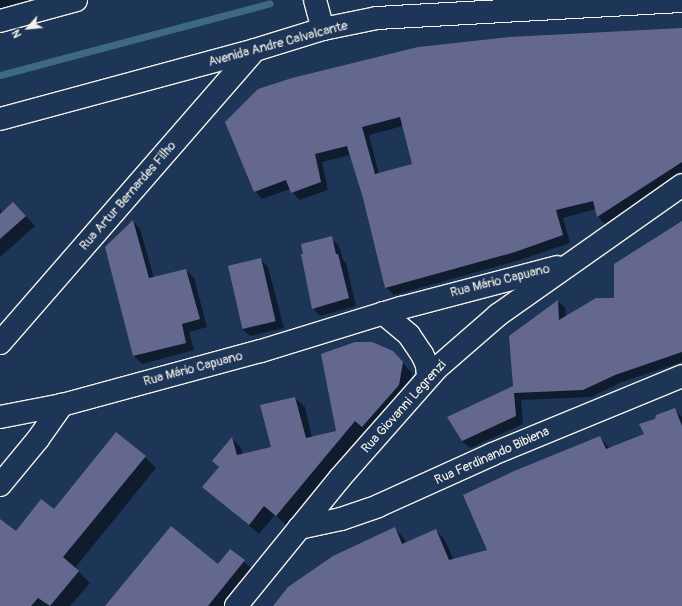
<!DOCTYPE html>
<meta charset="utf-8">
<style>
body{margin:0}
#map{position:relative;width:682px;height:606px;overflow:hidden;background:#1d3557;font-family:Pangolin,sans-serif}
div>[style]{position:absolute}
.shadow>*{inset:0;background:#0007}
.stream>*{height:7px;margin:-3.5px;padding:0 3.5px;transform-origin:3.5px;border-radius:3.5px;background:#3d6982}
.building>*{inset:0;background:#64688e;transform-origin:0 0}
.roads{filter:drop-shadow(1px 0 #f4f1e8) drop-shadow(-1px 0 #f4f1e8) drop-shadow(0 1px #f4f1e8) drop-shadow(0 -1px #f4f1e8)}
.minor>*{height:22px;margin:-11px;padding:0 11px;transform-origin:11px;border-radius:11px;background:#1d3557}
span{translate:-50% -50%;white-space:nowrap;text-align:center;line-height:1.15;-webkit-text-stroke:3.5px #1d3557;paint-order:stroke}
.street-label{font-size:13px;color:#f4f1e8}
.north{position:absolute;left:8px;top:8px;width:40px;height:40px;-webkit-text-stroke:3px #1d3557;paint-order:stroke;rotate:243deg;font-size:11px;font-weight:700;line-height:16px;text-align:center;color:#f4f1e8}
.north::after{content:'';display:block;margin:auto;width:14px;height:18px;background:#f4f1e8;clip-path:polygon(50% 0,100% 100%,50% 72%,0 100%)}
</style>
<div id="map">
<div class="shadow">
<div style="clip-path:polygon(0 0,42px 0,0 13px)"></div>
<div style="clip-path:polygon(evenodd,682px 29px,682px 174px,605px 224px,598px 217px,596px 209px,563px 218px,570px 243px,523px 259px,394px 295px,386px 287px,364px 198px,350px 155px,322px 162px,328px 190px,299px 200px,290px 189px,262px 199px,255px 191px,226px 122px,682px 29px,403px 126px,413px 165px,379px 174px,369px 135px,403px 126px)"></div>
<div style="clip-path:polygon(0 208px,2px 213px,23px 213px,35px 226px,0 257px)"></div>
<div style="clip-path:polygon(133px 221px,140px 229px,154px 278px,186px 270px,194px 278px,207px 327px,189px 332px,194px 350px,142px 364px,134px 356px)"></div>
<div style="clip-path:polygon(682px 222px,682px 362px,622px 382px,591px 397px,521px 400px,523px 424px,470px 448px,462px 441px,514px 387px,510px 336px,558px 301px,565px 308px,566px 318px,615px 299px)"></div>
<div style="clip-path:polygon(331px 238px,339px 246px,343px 260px,346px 263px,356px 306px,320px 316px,313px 308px,304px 254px)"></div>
<div style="clip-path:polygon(260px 259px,268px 267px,284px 328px,250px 336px,242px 329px)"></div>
<div style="clip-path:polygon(402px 362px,412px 373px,409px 395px,373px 436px,365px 430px,286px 525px,275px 515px,259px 534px,203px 487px,219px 468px,213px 461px,232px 438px,241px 448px,243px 455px,272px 447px,295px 398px,305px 407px,312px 438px,338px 432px)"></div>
<div style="clip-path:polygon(675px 410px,682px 417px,682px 606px,274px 606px,394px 528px,403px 537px,406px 543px,436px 530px,444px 539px,454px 560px,488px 550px,600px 437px,610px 449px,645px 435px,655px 420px)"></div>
<div style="clip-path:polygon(145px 457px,156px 468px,75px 568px,90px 583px,70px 606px,0 606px,0 536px,16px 533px)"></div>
<div style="clip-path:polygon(230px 550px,255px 571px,227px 606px,107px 606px,218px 565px)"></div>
</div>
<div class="stream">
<div style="left:0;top:75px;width:279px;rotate:-14.9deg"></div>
</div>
<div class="building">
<div style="clip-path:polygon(evenodd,682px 28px,682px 162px,597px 217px,593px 201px,556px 210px,563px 235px,515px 252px,385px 288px,363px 198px,347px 146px,315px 154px,321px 182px,291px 193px,286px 180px,254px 192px,225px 122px,258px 89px,292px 78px,418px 47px,510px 37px,682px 28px,400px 117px,412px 164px,375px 174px,362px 127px,400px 117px)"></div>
<div style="clip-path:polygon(13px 202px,26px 216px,0 239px,0 214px)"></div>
<div style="clip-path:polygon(133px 220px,149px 278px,186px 269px,200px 319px,182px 324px,186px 343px,133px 356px,105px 247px)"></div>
<div style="clip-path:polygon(682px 221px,682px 352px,615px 375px,583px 390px,514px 393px,516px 416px,462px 441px,447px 417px,513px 386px,509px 336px,558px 300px,559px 320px,596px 298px,614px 298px,614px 264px)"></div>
<div style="clip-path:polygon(332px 236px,336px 254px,338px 254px,349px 298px,312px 309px,301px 254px,303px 254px,301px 244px)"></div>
<div style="left:261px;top:258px;width:65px;height:34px;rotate:77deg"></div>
<div style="clip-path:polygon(355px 342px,372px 342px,393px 351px,403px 362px,399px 385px,362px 427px,355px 421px,276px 516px,264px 506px,249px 525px,202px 487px,219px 467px,212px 461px,232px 437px,237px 455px,271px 447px,260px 405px,295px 397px,306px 438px,336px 431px,321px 354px)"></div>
<div style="clip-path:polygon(675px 408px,682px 426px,682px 606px,273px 606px,288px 587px,333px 556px,395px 527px,402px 544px,436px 529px,449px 560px,487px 550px,463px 495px,514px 471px,600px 436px,606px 449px,644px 434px,639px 424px,655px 419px,656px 415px)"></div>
<div style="clip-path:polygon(116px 432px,146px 456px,63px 557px,79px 571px,50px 606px,38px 598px,31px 606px,0 606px,0 519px,16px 531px,41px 499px,54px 509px)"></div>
<div style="clip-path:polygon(171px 526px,218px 564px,230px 549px,245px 560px,208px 606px,105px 606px)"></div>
</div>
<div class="roads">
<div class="minor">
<div style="left:315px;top:0;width:30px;rotate:75deg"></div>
<div style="left:0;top:21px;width:79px;rotate:-15.4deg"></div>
<div style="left:0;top:119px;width:264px;rotate:-15.1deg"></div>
<div style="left:255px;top:50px;width:71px;rotate:-17.2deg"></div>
<div style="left:323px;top:29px;width:55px;rotate:-11.5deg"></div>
<div style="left:377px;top:18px;width:305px;rotate:-3.2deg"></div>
<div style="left:383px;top:313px;width:34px;rotate:40deg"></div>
<div style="left:409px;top:335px;width:23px;rotate:56deg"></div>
<div style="left:422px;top:354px;width:12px;rotate:66deg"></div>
<div style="left:427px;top:365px;width:12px;rotate:85deg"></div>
<div style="left:0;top:343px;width:388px;rotate:-49deg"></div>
<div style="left:0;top:417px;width:63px;rotate:-11deg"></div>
<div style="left:62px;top:405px;width:206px;rotate:-15.2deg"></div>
<div style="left:261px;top:351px;width:146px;rotate:-17.1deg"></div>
<div style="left:401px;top:308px;width:161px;rotate:-14.7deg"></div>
<div style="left:0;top:485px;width:60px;rotate:-50.4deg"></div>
<div style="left:38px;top:439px;width:42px;rotate:-54.8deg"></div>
<div style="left:299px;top:528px;width:43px;rotate:-12.1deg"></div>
<div style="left:341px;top:519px;width:39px;rotate:-19deg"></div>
<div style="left:378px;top:506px;width:126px;rotate:-24.3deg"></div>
<div style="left:493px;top:454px;width:204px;rotate:-22.4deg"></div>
<div style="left:236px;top:606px;width:165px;rotate:-50.9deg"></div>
<div style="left:340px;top:478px;width:147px;rotate:-48.6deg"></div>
<div style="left:437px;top:368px;width:81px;rotate:-41deg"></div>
<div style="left:498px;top:315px;width:225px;rotate:-35.2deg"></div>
</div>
</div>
<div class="street-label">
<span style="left:278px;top:44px;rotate:-15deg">Avenida Andre Calvalcante</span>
<span style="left:128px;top:196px;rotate:-49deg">Rua Artur Bernardes Filho</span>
<span style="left:500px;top:281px;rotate:-14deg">Rua Mário Capuano</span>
<span style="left:193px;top:369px;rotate:-15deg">Rua Mário Capuano</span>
<span style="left:404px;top:407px;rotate:-48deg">Rua Giovanni Legrenzi</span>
<span style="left:492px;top:456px;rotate:-24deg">Rua Ferdinando Bibiena</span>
</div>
<div class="north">N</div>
</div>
